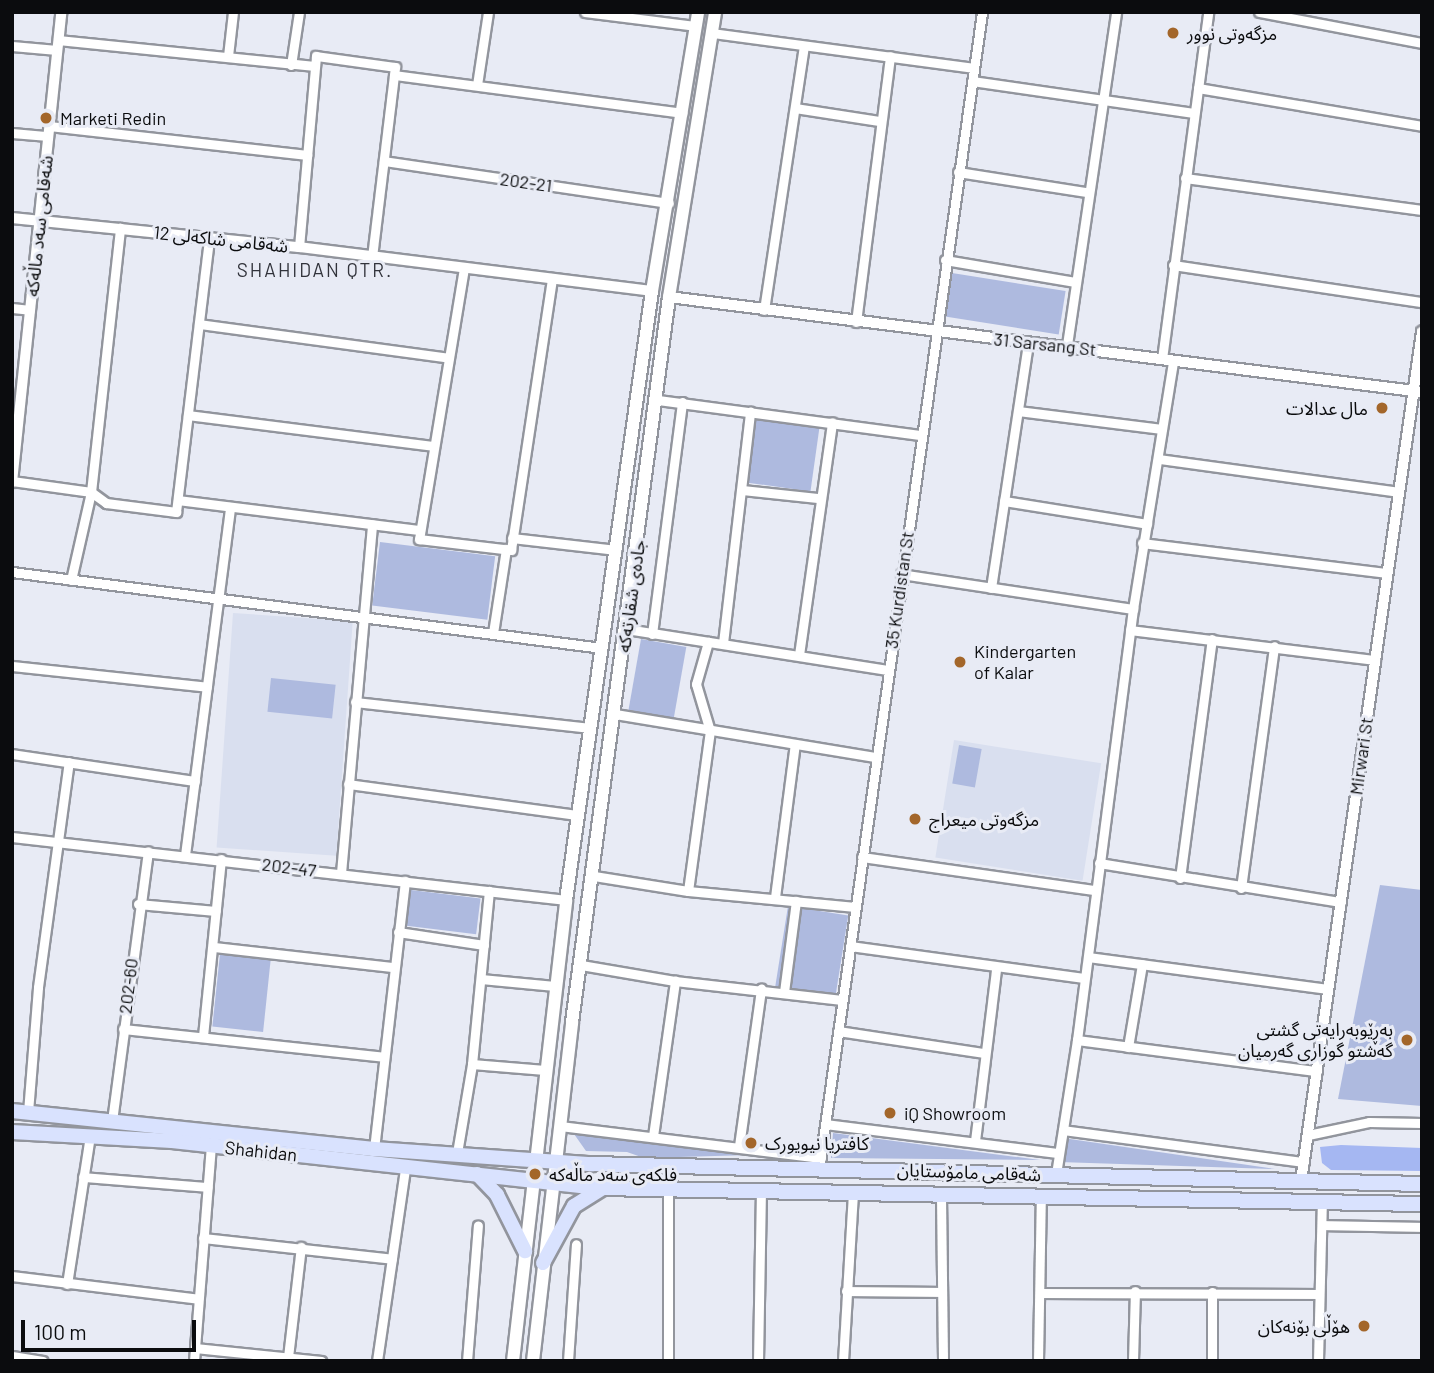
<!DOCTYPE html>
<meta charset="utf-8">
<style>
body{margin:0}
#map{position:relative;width:1434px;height:1373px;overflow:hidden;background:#e8ebf5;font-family:Barlow,"Noto Sans Arabic",sans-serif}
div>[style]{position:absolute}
.built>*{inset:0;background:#d9dfef;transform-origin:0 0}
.green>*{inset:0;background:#aebadf;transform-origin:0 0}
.forest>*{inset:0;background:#a5b7f2}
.roads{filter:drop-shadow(2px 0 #92959d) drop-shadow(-2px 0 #92959d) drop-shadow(0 2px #92959d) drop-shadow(0 -2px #92959d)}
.minor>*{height:9px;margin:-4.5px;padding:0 4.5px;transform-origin:4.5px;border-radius:4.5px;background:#fff}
.tertiary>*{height:10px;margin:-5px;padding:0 5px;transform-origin:5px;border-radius:5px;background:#fff}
.secondary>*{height:12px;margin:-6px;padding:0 6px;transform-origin:6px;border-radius:6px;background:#fff}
.primary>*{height:14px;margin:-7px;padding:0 7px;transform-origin:7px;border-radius:7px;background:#d9e2fe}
.dots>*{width:19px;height:19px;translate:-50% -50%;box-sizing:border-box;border:4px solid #e8ebf5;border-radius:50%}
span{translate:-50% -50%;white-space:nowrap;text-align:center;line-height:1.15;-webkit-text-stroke:6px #e8ebf5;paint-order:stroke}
.poi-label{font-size:18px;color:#0b0c0e}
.left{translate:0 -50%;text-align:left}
.right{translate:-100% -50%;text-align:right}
.street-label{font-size:18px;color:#0b0c0e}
.neighbourhood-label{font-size:19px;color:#31333b;letter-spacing:2px}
.frame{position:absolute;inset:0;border:14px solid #0b0c0e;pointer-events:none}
.scale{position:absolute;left:21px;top:1320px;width:175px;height:32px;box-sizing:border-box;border:4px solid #0b0c0e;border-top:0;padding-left:9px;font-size:21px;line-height:24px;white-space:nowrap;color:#0b0c0e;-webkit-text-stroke:5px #e8ebf5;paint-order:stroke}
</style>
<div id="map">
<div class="built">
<div style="left:233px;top:613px;width:120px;height:235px;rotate:4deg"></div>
<div style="left:954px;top:740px;width:149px;height:119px;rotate:9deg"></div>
</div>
<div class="green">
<div style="left:952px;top:273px;width:115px;height:44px;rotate:9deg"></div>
<div style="left:755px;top:419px;width:65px;height:64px;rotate:8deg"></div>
<div style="left:380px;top:542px;width:116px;height:64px;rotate:7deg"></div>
<div style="left:641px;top:639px;width:46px;height:72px;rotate:10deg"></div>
<div style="left:271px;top:678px;width:65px;height:34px;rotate:6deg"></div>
<div style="left:959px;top:745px;width:23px;height:39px;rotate:10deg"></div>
<div style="clip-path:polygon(1380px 885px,1422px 890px,1422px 1106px,1338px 1099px)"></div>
<div style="left:411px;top:890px;width:70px;height:36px;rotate:7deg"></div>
<div style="left:788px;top:906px;width:61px;height:81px;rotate:9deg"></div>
<div style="left:220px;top:954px;width:51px;height:73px;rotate:6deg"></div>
<div style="clip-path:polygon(833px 1133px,1040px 1160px,831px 1158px)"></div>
<div style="clip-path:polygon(574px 1134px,750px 1155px,644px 1158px,627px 1152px,586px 1151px)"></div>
<div style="clip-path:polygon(1063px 1138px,1275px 1169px,1059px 1162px)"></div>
</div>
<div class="forest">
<div style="clip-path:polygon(1341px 1145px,1422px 1148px,1422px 1171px,1331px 1170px,1322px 1163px,1320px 1147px)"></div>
</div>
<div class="roads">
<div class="minor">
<div style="left:585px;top:12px;width:112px;rotate:7.2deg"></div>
<div style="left:1259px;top:12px;width:166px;rotate:10.8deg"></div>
<div style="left:712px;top:33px;width:264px;rotate:7.6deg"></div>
<div style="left:58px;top:40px;width:258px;rotate:5.8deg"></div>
<div style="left:12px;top:46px;width:45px;rotate:5.1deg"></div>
<div style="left:228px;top:56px;width:44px;rotate:-83.5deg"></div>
<div style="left:291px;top:65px;width:54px;rotate:-81.4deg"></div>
<div style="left:394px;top:75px;width:291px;rotate:7.5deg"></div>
<div style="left:972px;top:81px;width:224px;rotate:8.2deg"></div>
<div style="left:477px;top:85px;width:74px;rotate:-81.4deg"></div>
<div style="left:1198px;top:88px;width:227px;rotate:9.6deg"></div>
<div style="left:795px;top:108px;width:85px;rotate:8.8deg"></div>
<div style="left:49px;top:126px;width:260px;rotate:6.4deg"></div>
<div style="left:12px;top:133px;width:36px;rotate:5deg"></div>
<div style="left:384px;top:161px;width:288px;rotate:8.4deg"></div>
<div style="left:958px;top:172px;width:130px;rotate:8.9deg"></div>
<div style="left:1185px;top:178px;width:239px;rotate:7.7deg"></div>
<div style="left:299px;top:247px;width:192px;rotate:-84.9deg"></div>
<div style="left:316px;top:56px;width:80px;rotate:7.9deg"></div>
<div style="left:395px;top:67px;width:191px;rotate:96.9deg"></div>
<div style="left:945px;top:260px;width:132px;rotate:9.6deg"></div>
<div style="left:1173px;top:265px;width:252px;rotate:8.5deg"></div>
<div style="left:464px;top:268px;width:275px;rotate:99.4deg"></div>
<div style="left:419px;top:539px;width:93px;rotate:6.8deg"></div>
<div style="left:511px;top:550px;width:275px;rotate:-81.4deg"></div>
<div style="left:12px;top:308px;width:18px;rotate:6deg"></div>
<div style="left:764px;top:310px;width:267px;rotate:-81.4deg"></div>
<div style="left:856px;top:322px;width:268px;rotate:-82.7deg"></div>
<div style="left:199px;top:324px;width:252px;rotate:7.7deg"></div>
<div style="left:1067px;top:345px;width:337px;rotate:-81.6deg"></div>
<div style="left:1162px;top:359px;width:350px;rotate:-82.4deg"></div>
<div style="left:658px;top:400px;width:264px;rotate:7.6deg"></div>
<div style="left:1018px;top:411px;width:145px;rotate:7.1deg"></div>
<div style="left:188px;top:415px;width:248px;rotate:7.2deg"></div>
<div style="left:1159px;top:459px;width:242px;rotate:7.8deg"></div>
<div style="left:12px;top:481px;width:80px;rotate:7.9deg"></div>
<div style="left:91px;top:492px;width:19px;rotate:36deg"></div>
<div style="left:106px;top:503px;width:71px;rotate:7.3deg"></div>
<div style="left:176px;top:512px;width:276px;rotate:-83.1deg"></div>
<div style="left:742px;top:490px;width:76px;rotate:6deg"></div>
<div style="left:178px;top:500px;width:244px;rotate:7.1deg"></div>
<div style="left:1004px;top:501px;width:145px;rotate:9.1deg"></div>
<div style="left:512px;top:538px;width:105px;rotate:6.6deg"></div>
<div style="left:1142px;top:543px;width:247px;rotate:7deg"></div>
<div style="left:12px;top:572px;width:595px;rotate:7.34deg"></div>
<div style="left:901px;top:574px;width:235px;rotate:8.6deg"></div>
<div style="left:71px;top:580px;width:90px;rotate:-77.2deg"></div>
<div style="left:91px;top:492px;width:266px;rotate:-83.7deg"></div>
<div style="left:991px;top:588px;width:249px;rotate:-81.4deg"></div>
<div style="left:626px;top:629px;width:265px;rotate:8.9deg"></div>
<div style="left:1130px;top:630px;width:247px;rotate:7deg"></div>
<div style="left:493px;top:633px;width:85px;rotate:-81.2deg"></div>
<div style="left:652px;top:634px;width:234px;rotate:-82.6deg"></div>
<div style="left:723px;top:643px;width:233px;rotate:-83.3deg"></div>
<div style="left:799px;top:655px;width:235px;rotate:-81.9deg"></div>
<div style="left:12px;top:666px;width:196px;rotate:6.1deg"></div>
<div style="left:355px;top:702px;width:237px;rotate:6.3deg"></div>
<div style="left:615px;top:714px;width:265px;rotate:9.4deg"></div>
<div style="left:12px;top:754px;width:185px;rotate:8.4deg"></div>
<div style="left:348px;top:784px;width:232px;rotate:7.7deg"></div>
<div style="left:12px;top:837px;width:558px;rotate:6.49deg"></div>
<div style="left:185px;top:855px;width:351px;rotate:-82.6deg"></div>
<div style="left:862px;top:857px;width:234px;rotate:8.1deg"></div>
<div style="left:1099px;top:863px;width:245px;rotate:9.2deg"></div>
<div style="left:341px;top:873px;width:350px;rotate:-84.9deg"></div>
<div style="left:594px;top:876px;width:95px;rotate:9.1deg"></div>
<div style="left:688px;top:891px;width:168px;rotate:5.5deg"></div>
<div style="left:1180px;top:878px;width:241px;rotate:-82.4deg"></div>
<div style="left:1241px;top:888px;width:244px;rotate:-82.2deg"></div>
<div style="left:688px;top:891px;width:162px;rotate:-82.2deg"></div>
<div style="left:710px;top:731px;width:49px;rotate:-106.6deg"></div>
<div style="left:696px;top:684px;width:44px;rotate:-74.1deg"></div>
<div style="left:775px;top:897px;width:154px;rotate:-82.6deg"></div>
<div style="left:138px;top:904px;width:78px;rotate:5.1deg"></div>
<div style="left:398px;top:932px;width:87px;rotate:8.6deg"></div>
<div style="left:850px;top:946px;width:236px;rotate:7.8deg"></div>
<div style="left:214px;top:947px;width:179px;rotate:6.4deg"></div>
<div style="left:1088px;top:957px;width:242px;rotate:7.6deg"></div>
<div style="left:581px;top:965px;width:95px;rotate:9.7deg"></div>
<div style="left:675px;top:981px;width:168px;rotate:6.5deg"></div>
<div style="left:481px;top:979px;width:74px;rotate:5.4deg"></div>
<div style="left:784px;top:992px;width:92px;rotate:-82.5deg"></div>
<div style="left:123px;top:1029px;width:262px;rotate:6.1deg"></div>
<div style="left:838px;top:1031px;width:148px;rotate:8.6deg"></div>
<div style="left:203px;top:1036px;width:178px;rotate:-84.2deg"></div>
<div style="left:1077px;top:1040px;width:242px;rotate:7.4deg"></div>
<div style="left:1128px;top:1047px;width:84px;rotate:-80.4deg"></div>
<div style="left:472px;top:1064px;width:73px;rotate:4.7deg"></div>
<div style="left:28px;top:1112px;width:125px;rotate:-85.4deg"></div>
<div style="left:38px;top:987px;width:227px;rotate:-82.2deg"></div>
<div style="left:112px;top:1121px;width:272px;rotate:-82.4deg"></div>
<div style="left:825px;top:1124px;width:234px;rotate:7.1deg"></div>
<div style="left:560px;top:1126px;width:263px;rotate:7deg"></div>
<div style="left:1063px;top:1130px;width:243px;rotate:7.6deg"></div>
<div style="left:1308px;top:1135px;width:62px;rotate:-12deg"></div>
<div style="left:1369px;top:1122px;width:53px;rotate:1.1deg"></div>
<div style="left:653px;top:1136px;width:157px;rotate:-81.9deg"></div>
<div style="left:975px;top:1141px;width:172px;rotate:-83deg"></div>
<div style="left:739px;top:1146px;width:159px;rotate:-82deg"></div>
<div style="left:374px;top:1149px;width:270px;rotate:-83.4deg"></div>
<div style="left:457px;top:1153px;width:90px;rotate:-80.4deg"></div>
<div style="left:472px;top:1064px;width:174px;rotate:-84.4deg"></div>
<div style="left:819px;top:1168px;width:1167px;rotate:-81.97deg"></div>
<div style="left:1056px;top:1174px;width:136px;rotate:-81.1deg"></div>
<div style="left:1077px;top:1040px;width:435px;rotate:-82.6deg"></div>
<div style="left:1133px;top:609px;width:251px;rotate:-80.8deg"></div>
<div style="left:83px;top:1177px;width:125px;rotate:4.6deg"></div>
<div style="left:941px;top:1196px;width:165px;rotate:89.3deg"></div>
<div style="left:1322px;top:1225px;width:100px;rotate:1.1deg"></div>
<div style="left:203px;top:1238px;width:190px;rotate:6.3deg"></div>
<div style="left:12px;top:1276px;width:187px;rotate:7deg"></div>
<div style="left:67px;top:1284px;width:150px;rotate:-81.2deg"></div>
<div style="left:846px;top:1291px;width:96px;rotate:0.6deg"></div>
<div style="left:1212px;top:1292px;width:69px;rotate:90deg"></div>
<div style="left:1040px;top:1293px;width:279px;rotate:0.2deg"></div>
<div style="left:195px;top:1348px;width:127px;rotate:5.9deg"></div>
<div style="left:12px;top:1356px;width:31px;rotate:9deg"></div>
<div style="left:288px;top:1357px;width:111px;rotate:-83.3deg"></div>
<div style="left:194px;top:1361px;width:216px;rotate:-85.5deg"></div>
<div style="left:377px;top:1361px;width:195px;rotate:-81.7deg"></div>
<div style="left:467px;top:1361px;width:136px;rotate:-85.4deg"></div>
<div style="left:568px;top:1361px;width:117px;rotate:-86.1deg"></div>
<div style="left:668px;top:1361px;width:171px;rotate:-90deg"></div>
<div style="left:758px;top:1361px;width:171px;rotate:-89deg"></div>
<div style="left:843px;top:1361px;width:168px;rotate:-86.6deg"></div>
<div style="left:1038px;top:1361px;width:165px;rotate:-89deg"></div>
<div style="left:1133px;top:1361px;width:70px;rotate:-88.4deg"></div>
<div style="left:1318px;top:1361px;width:159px;rotate:-88.6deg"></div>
</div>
<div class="tertiary">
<div style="left:12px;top:218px;width:288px;rotate:5.8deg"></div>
<div style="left:299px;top:247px;width:356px;rotate:7.1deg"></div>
<div style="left:669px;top:297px;width:759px;rotate:7.19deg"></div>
<div style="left:12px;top:482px;width:473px;rotate:-84deg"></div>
<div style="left:1301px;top:1181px;width:858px;rotate:-81.89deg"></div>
</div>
<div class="secondary">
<div style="left:513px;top:1361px;width:464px;rotate:-83.4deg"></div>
<div style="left:566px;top:900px;width:615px;rotate:-81.96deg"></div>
<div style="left:652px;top:291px;width:283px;rotate:-80.6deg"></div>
<div style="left:533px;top:1361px;width:341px;rotate:-83.4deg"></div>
<div style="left:572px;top:1022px;width:731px;rotate:-82.38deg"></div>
<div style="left:669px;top:297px;width:289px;rotate:-80.8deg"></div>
</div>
<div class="primary">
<div style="left:12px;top:1111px;width:364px;rotate:6deg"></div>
<div style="left:374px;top:1149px;width:218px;rotate:4deg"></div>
<div style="left:591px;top:1164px;width:831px;rotate:1.38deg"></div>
<div style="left:12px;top:1132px;width:160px;rotate:3.2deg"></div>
<div style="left:172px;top:1141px;width:431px;rotate:6.3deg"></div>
<div style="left:600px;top:1188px;width:822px;rotate:1.12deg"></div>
<div style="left:477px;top:1174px;width:29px;rotate:46deg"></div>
<div style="left:497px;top:1195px;width:63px;rotate:63.4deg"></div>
<div style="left:543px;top:1263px;width:65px;rotate:-61.5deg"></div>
<div style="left:574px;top:1206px;width:32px;rotate:-32deg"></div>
</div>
</div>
<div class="dots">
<div style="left:1173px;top:33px;background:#a3662a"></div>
<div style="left:46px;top:118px;background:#a3662a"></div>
<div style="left:1382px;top:408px;background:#a3662a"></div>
<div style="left:960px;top:662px;background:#a3662a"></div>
<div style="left:915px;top:819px;background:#a3662a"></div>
<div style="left:1407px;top:1040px;background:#a3662a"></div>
<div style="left:890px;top:1113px;background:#a3662a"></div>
<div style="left:751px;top:1143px;background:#a3662a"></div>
<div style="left:535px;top:1174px;background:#a3662a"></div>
<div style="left:1364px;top:1326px;background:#a3662a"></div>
</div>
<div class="poi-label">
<span class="left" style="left:1187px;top:33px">مزگەوتی نوور</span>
<span class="left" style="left:60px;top:118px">Marketi Redin</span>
<span class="right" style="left:1368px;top:408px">مال عدالات</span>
<span class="left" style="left:974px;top:662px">Kindergarten<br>of Kalar</span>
<span class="left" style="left:929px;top:819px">مزگەوتی میعراج</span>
<span class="right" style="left:1393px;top:1040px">بەڕێوبەرایەتی گشتی<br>گەشتو گوزاری گەرمیان</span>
<span class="left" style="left:904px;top:1113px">iQ Showroom</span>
<span class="left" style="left:765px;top:1143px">کافتریا نیویورک</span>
<span class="left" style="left:549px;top:1174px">فلکەی سەد ماڵەکە</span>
<span class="right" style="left:1350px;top:1326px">هۆڵی بۆنەکان</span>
</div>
<div class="street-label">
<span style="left:526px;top:182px;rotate:8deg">202-21</span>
<span style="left:39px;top:226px;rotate:-84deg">شەقامی سەد ماڵەکە</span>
<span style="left:221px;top:239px;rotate:6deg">شەقامی شاکەلی 12</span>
<span style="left:1045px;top:344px;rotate:6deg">31 Sarsang St</span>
<span style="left:899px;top:590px;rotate:-82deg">35 Kurdistan St</span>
<span style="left:631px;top:596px;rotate:-82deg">جادەی شقارتەکە</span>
<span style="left:1361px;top:756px;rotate:-82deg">Mirwari St</span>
<span style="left:289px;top:867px;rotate:7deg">202-47</span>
<span style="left:128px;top:986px;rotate:-83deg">202-60</span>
<span style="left:261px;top:1151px;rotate:6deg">Shahidan</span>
<span style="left:969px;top:1172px;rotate:2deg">شەقامی مامۆستایان</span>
</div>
<div class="neighbourhood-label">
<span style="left:315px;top:270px">SHAHIDAN QTR.</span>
</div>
<div class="frame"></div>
<div class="scale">100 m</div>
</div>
